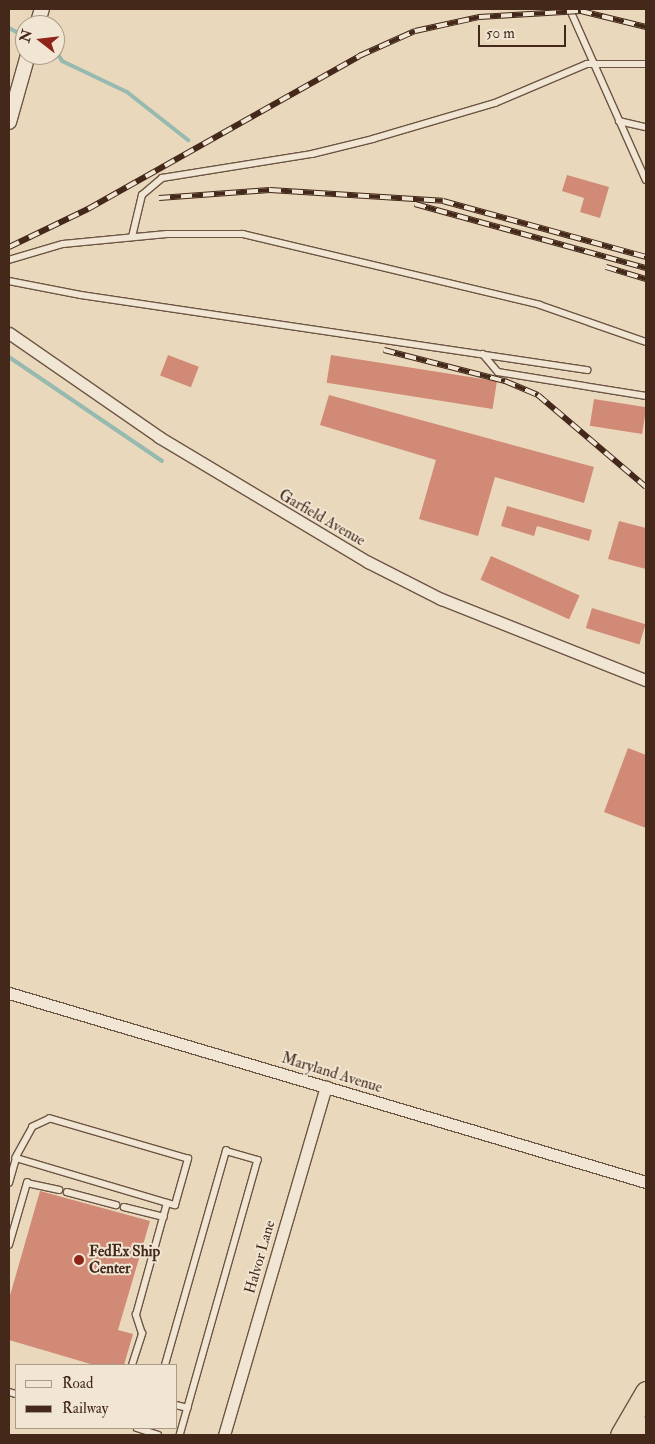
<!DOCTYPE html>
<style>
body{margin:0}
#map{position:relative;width:655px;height:1444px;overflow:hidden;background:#e9d8bc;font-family:"IM FELL Double Pica",serif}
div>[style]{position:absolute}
.stream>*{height:4px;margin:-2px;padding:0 2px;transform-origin:2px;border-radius:2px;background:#97bab0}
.building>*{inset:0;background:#d08a75;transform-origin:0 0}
.roads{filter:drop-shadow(1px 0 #6d5543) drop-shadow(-1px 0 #6d5543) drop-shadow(0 1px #6d5543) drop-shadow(0 -1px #6d5543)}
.service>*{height:5.5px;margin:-2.75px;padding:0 2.75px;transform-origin:2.75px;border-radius:2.75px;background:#f1e6d3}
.minor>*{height:11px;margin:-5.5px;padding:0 5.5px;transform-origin:5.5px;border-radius:5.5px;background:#f1e6d3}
.tertiary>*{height:14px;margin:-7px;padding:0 7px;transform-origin:7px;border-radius:7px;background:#f1e6d3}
.motorway>*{height:21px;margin:-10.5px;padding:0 10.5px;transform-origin:10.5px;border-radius:10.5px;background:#e9d8bc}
.rail>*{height:5.5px;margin-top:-2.75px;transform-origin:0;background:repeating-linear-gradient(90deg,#f1e6d3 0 11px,#44291b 0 22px);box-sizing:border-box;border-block:1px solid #44291b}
.dots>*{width:14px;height:14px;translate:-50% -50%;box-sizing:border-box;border:2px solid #f1e6d3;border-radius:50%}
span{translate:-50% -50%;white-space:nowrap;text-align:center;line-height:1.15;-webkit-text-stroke:4px #f1e6d3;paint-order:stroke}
.street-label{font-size:15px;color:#44291b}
.poi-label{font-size:15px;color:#44291b;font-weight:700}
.left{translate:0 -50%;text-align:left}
.frame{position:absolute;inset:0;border:10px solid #44291b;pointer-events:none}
.legend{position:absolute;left:15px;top:1364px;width:162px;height:65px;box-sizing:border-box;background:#f1e6d3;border:1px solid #ac9a89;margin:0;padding:6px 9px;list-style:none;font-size:15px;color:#44291b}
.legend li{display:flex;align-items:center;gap:10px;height:25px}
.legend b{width:25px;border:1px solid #ac9a89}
.north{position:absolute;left:15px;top:15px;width:50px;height:50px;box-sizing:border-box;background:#f1e6d3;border:1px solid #ac9a89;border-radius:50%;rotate:286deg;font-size:14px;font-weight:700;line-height:20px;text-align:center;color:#44291b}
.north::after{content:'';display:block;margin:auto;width:18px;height:22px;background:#8f2418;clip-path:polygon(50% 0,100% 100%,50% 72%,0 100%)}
.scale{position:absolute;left:478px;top:25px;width:88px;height:22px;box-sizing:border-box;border:2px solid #44291b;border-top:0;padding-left:6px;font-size:15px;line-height:18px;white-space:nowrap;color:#44291b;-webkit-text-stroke:4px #f1e6d3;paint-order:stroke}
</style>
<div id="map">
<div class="stream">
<div style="left:9px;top:28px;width:10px;rotate:29deg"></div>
<div style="left:55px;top:49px;width:14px;rotate:60deg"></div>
<div style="left:62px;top:61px;width:72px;rotate:25.5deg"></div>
<div style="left:127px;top:92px;width:78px;rotate:38.2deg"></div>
<div style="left:9px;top:357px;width:185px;rotate:34.2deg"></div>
</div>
<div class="building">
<div style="clip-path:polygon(567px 175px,609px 187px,600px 218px,580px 212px,584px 198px,562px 191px)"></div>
<div style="left:168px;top:355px;width:33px;height:22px;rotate:21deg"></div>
<div style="left:331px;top:355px;width:168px;height:28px;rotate:9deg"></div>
<div style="clip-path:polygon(329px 395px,594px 467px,584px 503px,495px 477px,478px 536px,419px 519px,436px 460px,320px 425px)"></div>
<div style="left:594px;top:399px;width:53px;height:27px;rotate:9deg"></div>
<div style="clip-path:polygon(507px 506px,592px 530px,589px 541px,537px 526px,534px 536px,501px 526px)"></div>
<div style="clip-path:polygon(619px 521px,646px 528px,646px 569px,608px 559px)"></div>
<div style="left:491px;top:556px;width:97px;height:26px;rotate:24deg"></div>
<div style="left:592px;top:608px;width:56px;height:21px;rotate:17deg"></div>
<div style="clip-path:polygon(628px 748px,646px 755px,646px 828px,604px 812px)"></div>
<div style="clip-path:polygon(40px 1191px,150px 1221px,118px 1330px,133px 1334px,124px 1365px,94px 1365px,9px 1340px,9px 1299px)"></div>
</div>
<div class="roads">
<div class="service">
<div style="left:570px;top:9px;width:187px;rotate:66deg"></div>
<div style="left:619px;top:121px;width:28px;rotate:13deg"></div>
<div style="left:132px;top:237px;width:43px;rotate:-76.6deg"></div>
<div style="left:142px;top:195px;width:26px;rotate:-40deg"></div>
<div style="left:162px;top:178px;width:152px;rotate:-9.1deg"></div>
<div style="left:312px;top:154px;width:63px;rotate:-13.8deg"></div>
<div style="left:373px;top:139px;width:127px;rotate:-16.4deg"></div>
<div style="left:495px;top:103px;width:100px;rotate:-23deg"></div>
<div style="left:587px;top:64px;width:59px"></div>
<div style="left:9px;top:260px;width:56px;rotate:-16.5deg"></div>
<div style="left:63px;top:244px;width:104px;rotate:-5.5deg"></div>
<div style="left:167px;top:234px;width:76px"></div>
<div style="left:243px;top:234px;width:305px;rotate:13.4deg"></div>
<div style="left:540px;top:305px;width:112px;rotate:19.2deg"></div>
<div style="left:9px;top:281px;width:73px;rotate:11deg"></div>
<div style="left:81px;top:295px;width:512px;rotate:8.43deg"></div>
<div style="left:483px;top:354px;width:23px;rotate:50deg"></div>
<div style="left:498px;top:372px;width:150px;rotate:9.2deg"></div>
<div style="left:9px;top:1183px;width:26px;rotate:-74deg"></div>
<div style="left:16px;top:1158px;width:166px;rotate:16.5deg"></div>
<div style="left:175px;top:1205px;width:48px;rotate:-74.2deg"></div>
<div style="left:188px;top:1159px;width:144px;rotate:-163.8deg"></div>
<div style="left:50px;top:1119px;width:19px;rotate:155deg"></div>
<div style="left:33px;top:1127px;width:35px;rotate:119deg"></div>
<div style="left:67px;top:1192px;width:51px;rotate:14.9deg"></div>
<div style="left:124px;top:1207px;width:41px;rotate:14deg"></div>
<div style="left:9px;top:1245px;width:65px;rotate:-73.8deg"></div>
<div style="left:27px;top:1183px;width:33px;rotate:12deg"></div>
<div style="left:132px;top:1365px;width:33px;rotate:-72deg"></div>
<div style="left:142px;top:1334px;width:20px;rotate:-108deg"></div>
<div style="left:136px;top:1315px;width:116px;rotate:-74.5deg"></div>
<div style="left:165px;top:1365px;width:223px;rotate:-74.1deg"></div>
<div style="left:226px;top:1151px;width:33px;rotate:16deg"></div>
<div style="left:258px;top:1160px;width:286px;rotate:105.8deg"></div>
<div style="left:9px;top:1392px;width:7px;rotate:16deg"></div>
<div style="left:176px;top:1405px;width:12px;rotate:14deg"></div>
<div style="left:137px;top:1428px;width:22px;rotate:18deg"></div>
</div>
<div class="minor">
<div style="left:9px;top:333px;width:183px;rotate:34.7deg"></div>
<div style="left:159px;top:437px;width:244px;rotate:30.9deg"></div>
<div style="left:368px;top:562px;width:82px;rotate:26.9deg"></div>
<div style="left:441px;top:599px;width:220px;rotate:21.6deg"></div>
<div style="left:9px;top:993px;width:664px;rotate:16.53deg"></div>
<div style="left:224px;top:1435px;width:363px;rotate:-73.7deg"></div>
</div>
<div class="tertiary">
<div style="left:37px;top:25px;width:17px;rotate:-73deg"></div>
<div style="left:9px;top:122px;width:70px;rotate:-74.2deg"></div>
</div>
<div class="motorway">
<div style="left:621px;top:1435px;width:50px;rotate:-59.8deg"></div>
<div style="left:642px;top:1435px;width:9px;rotate:-63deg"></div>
</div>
</div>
<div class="rail">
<div style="left:159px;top:198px;width:111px;rotate:-4.1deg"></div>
<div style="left:270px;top:190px;width:173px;rotate:3.6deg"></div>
<div style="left:443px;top:201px;width:211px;rotate:15.4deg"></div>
<div style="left:415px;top:204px;width:240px;rotate:15.5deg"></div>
<div style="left:9px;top:247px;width:88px;rotate:-25.7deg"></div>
<div style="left:88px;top:209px;width:311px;rotate:-29.4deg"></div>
<div style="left:359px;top:56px;width:61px;rotate:-24.1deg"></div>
<div style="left:415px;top:31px;width:66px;rotate:-12.3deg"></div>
<div style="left:479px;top:17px;width:102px;rotate:-3.4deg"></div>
<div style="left:581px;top:11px;width:67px;rotate:13.8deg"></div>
<div style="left:606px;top:267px;width:42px;rotate:16.7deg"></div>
<div style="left:384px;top:350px;width:125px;rotate:14.4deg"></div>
<div style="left:505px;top:381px;width:36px;rotate:23deg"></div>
<div style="left:538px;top:395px;width:142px;rotate:40.4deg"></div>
</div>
<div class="dots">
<div style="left:79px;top:1260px;background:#8f2418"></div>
</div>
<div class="street-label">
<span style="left:322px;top:518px;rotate:30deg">Garfield Avenue</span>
<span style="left:332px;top:1073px;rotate:17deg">Maryland Avenue</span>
<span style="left:260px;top:1257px;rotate:-74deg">Halvor Lane</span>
</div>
<div class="poi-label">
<span class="left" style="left:89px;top:1260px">FedEx Ship<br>Center</span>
</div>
<div class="frame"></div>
<ul class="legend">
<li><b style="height:6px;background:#f1e6d3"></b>Road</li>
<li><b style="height:6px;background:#44291b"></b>Railway</li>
</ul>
<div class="north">N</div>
<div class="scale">50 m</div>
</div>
